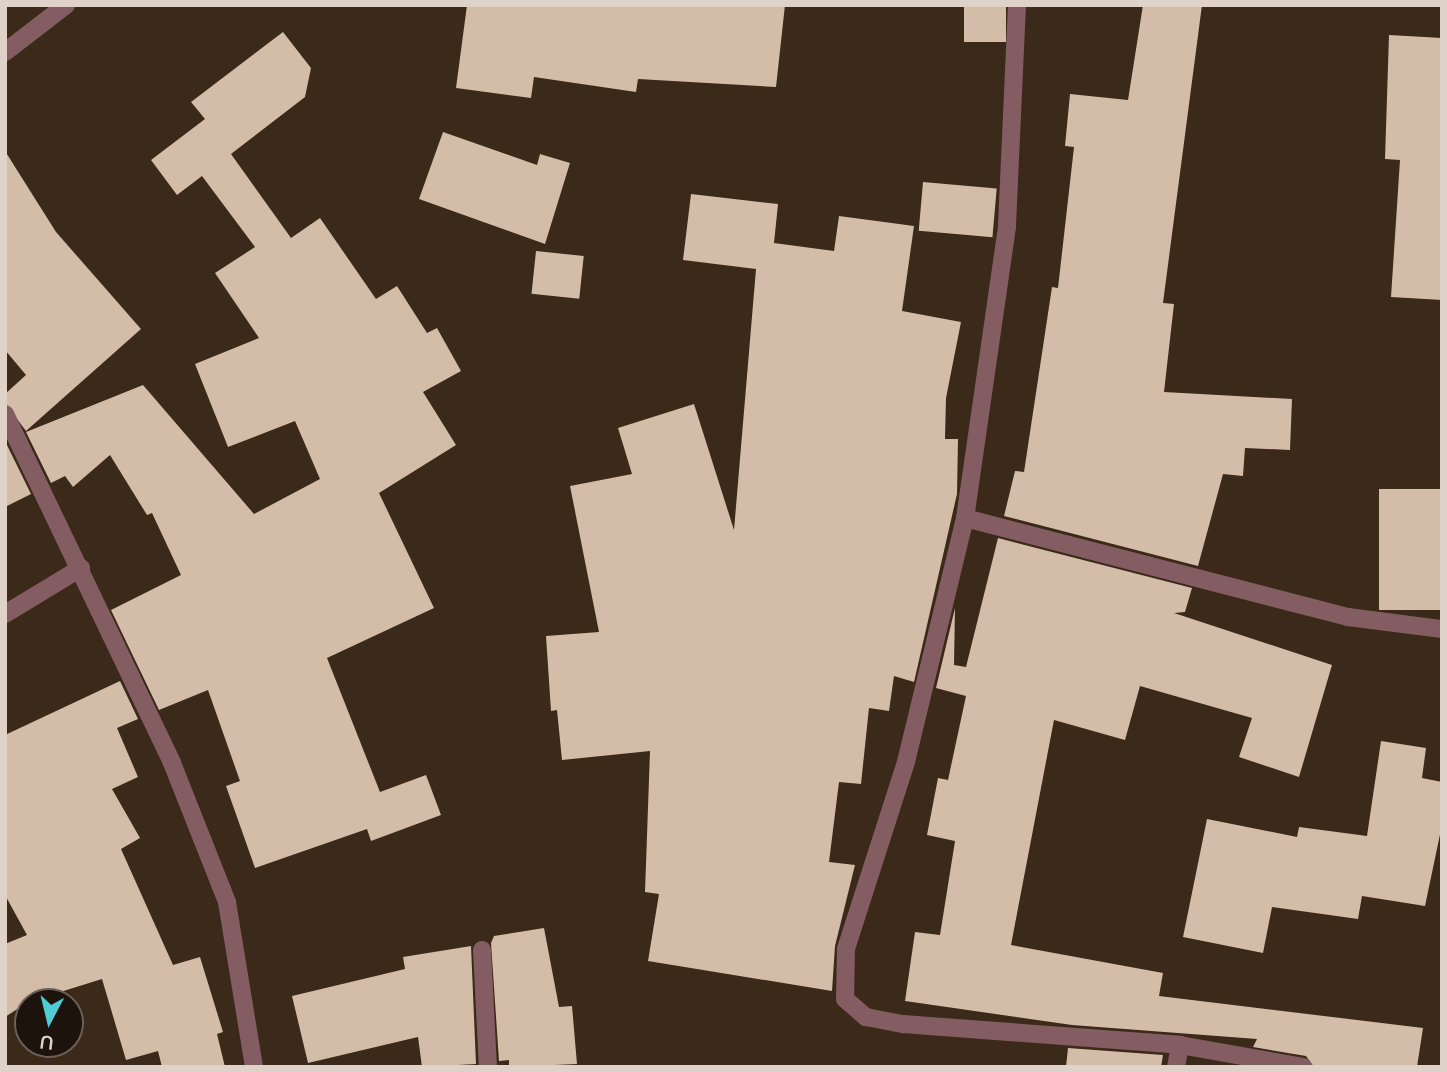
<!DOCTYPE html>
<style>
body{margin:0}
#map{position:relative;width:1447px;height:1072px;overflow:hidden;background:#3b2919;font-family:"Nunito Sans",sans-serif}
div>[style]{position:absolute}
.building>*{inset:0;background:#d3bca8;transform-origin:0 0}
.minor>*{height:18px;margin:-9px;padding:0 9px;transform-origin:9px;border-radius:9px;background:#845d62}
span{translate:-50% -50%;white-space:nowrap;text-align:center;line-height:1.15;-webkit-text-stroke:7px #1c130c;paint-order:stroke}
.frame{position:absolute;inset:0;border:7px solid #dfd3c9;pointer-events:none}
.north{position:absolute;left:14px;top:988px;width:70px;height:70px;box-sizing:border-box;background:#1c130c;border:2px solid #6a6058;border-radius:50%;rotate:187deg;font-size:19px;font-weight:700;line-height:28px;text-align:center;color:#dfd3c9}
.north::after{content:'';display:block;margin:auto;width:24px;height:32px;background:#51ccd2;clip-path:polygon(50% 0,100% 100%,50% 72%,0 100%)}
</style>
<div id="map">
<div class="building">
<div style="clip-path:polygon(467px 5px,785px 5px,776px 87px,638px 79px,636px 92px,534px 77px,531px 98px,456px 88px)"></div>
<div style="left:964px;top:5px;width:42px;height:37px"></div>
<div style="clip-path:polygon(1143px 5px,1202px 5px,1163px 303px,1174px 304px,1164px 392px,1292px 399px,1290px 450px,1245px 448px,1243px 476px,1223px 474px,1198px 566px,1004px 516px,1015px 471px,1024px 472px,1052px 287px,1058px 288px,1074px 147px,1065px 146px,1070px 94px,1128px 100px)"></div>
<div style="clip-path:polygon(283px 32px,311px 68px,305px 97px,231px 154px,291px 238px,320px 218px,376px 299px,397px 286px,427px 333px,437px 328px,461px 371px,423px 392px,456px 445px,379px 493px,434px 608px,327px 658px,380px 792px,426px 775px,441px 815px,371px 841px,367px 829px,255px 868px,226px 786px,240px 781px,208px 690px,159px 710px,111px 610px,181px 575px,152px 513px,147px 515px,110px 455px,73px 487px,65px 476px,51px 483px,26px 432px,143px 385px,254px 514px,320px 479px,295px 421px,228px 447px,195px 364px,259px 338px,215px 273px,255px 247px,202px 176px,177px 195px,151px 160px,205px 119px,191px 102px)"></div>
<div style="clip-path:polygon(1389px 35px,1442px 38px,1442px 300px,1391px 297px,1400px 160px,1385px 159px)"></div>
<div style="clip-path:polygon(443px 132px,537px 165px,540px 154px,570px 163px,545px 244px,419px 199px)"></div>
<div style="clip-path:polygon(5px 151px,56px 232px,141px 329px,26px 431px,5px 403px,5px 394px,26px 375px,5px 350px)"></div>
<div style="left:923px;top:182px;width:74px;height:49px;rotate:5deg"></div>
<div style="clip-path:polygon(691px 194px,778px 204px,774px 243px,834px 251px,839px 216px,914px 226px,902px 311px,961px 322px,946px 398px,945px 439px,958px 439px,957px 494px,914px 682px,894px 676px,889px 711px,869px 708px,861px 784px,839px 782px,829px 862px,855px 865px,835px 946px,832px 991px,648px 961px,659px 894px,645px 892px,650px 751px,562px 760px,557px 710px,551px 711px,546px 636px,599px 632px,570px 486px,632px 474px,618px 428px,694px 404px,734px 530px,756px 269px,683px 260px)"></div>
<div style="left:536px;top:251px;width:48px;height:43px;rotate:6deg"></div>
<div style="clip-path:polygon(5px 441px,31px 494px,5px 507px)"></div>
<div style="left:1379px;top:489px;width:63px;height:121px"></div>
<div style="clip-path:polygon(998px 538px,1192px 588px,1185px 612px,1174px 613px,1332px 665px,1299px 777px,1239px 757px,1252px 718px,1140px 686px,1125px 740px,1054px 720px,1011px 945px,1163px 973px,1159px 996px,1423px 1028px,1417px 1067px,1314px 1067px,1306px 1056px,1253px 1047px,1257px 1039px,1072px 1025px,905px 1001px,915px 932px,940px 935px,955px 841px,927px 835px,938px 778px,948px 780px,966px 696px,936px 688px,955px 608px,954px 665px,966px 667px)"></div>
<div style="clip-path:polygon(120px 681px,138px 719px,117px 728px,138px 777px,112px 789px,140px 838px,121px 849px,173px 965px,200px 957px,223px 1032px,217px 1034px,225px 1067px,162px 1067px,158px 1051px,126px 1060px,102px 979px,28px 1002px,5px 1017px,5px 944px,27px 935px,5px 895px,5px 735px)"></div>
<div style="clip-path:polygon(1381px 741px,1426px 748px,1422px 778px,1442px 782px,1442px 825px,1425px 906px,1362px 896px,1358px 919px,1272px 907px,1263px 953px,1183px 937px,1207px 819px,1297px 837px,1299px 827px,1367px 836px)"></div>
<div style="clip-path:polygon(544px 928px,559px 1007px,572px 1006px,577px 1064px,509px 1067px,509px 1060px,499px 1061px,491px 943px,494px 936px)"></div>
<div style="clip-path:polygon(471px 946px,476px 1064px,422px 1067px,418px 1037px,308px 1063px,292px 996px,405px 969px,403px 957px)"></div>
<div style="clip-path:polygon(1068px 1048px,1163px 1055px,1161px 1067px,1066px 1067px)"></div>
</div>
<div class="minor">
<div style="left:1017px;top:5px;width:222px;rotate:92.6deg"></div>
<div style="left:1007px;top:227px;width:294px;rotate:98.2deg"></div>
<div style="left:965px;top:518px;width:251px;rotate:103.6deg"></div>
<div style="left:906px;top:762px;width:196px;rotate:107.8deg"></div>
<div style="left:846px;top:949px;width:50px;rotate:91.1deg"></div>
<div style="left:845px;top:999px;width:28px;rotate:41deg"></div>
<div style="left:866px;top:1017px;width:38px;rotate:11deg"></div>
<div style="left:903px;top:1024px;width:278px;rotate:4.3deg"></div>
<div style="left:1180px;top:1045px;width:22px;rotate:100deg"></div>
<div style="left:5px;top:52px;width:77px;rotate:-37.6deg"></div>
<div style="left:5px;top:414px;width:387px;rotate:64.4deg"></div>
<div style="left:172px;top:763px;width:149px;rotate:68.4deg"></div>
<div style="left:227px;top:902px;width:167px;rotate:80.7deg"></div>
<div style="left:965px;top:518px;width:396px;rotate:14.5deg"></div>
<div style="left:1348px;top:617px;width:95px;rotate:7.3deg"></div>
<div style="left:5px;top:614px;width:89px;rotate:-31.2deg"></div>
<div style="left:482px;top:950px;width:117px;rotate:87.1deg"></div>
<div style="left:1180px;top:1045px;width:125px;rotate:10.1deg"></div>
</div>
<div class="frame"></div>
<div class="north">U</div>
</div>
